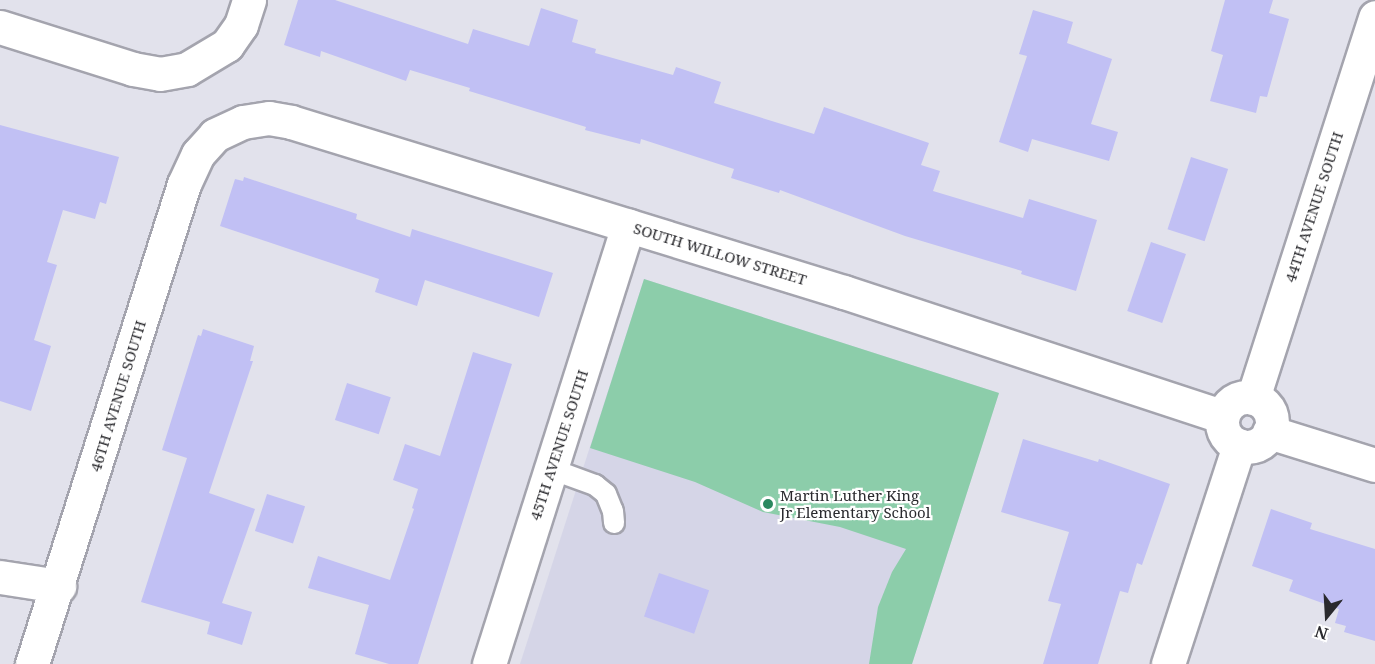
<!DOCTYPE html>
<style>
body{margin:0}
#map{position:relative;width:1375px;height:664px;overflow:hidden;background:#e2e2ec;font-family:"Noto Serif",serif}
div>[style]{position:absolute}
.built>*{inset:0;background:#d5d5e7}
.green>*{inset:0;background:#8ccdaa}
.building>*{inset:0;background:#c1c0f4;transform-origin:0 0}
.roads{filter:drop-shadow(2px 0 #a4a4ae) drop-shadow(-2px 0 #a4a4ae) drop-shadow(0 2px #a4a4ae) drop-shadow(0 -2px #a4a4ae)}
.service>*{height:20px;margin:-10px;padding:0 10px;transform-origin:10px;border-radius:10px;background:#fff}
.minor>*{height:33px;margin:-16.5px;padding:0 16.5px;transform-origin:16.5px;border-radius:16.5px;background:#fff}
.minor>.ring{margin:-16.5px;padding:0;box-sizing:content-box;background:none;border:33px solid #fff;border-radius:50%}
.dots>*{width:16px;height:16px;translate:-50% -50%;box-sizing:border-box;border:3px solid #fff;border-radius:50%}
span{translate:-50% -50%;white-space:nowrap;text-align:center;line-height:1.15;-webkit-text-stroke:4.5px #fff;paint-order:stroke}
.street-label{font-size:15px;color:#2a2a2e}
.poi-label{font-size:15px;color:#2a2a2e}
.left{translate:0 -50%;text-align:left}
.north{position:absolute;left:1297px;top:586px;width:60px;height:60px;-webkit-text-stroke:4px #fff;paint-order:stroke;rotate:198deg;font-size:16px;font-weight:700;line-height:24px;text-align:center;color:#2a2a2e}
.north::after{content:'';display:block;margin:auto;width:21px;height:27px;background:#2a2a2e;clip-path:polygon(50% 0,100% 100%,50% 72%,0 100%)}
</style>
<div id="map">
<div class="built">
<div style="clip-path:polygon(644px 279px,999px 393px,912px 664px,520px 664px)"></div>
</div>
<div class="green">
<div style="clip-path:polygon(644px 279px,999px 393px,912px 664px,869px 664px,878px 607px,892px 572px,906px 549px,840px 527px,763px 512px,695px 482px,590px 448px)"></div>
</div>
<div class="building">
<div style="clip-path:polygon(298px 0,335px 0,468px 44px,473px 29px,529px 46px,541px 8px,578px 20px,572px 42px,596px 49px,595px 53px,673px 75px,676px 67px,721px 82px,714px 103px,814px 134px,824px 107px,929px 143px,921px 165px,940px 171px,933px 191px,1023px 218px,1029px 199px,1097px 220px,1076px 291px,1021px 274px,1022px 271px,905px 236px,780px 190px,779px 193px,731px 178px,734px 169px,641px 139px,640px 144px,585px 130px,586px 127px,469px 91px,470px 88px,410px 70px,406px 81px,321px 51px,320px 57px,284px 45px)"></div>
<div style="clip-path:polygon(1225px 0,1273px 0,1269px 13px,1289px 19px,1267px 97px,1260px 96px,1256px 113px,1210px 101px,1223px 55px,1211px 51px)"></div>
<div style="clip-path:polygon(1033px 10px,1073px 22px,1067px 43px,1112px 59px,1091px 124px,1118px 132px,1109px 161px,1032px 139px,1028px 152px,999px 142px,1027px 56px,1019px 54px)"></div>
<div style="clip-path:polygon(0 125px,119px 157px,106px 204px,100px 202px,95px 219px,63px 210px,47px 262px,57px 265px,34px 340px,51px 346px,31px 411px,0 401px)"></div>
<div style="left:1191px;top:157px;width:39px;height:76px;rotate:18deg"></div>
<div style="clip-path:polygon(244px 177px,357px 214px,356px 219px,410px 237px,412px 229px,553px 273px,539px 317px,425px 280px,417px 306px,375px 292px,379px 279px,220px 226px,235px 179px,243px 181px)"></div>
<div style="left:1151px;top:242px;width:37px;height:73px;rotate:19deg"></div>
<div style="clip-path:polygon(203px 329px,254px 346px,250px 361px,253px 361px,209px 493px,255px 509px,222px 603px,252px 612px,242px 645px,207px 634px,210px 622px,141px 602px,187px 458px,162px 450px,198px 335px,201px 336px)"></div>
<div style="clip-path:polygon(473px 352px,512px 364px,418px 664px,389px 664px,355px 654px,369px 605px,308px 588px,318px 556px,390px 580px,414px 509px,412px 508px,418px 489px,393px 480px,405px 444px,440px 456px)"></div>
<div style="left:347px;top:383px;width:46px;height:39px;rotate:18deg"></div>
<div style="clip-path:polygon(1023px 439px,1098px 462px,1099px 459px,1170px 484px,1142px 565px,1137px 563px,1128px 593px,1120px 591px,1098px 664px,1043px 664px,1061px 604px,1048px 601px,1069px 532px,1001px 512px)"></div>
<div style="left:267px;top:494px;width:40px;height:39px;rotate:18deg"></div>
<div style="clip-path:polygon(1271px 509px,1312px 523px,1310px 529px,1375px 549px,1375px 641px,1344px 632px,1346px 626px,1335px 623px,1339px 609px,1289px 591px,1293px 580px,1252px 566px)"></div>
<div style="left:659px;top:573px;width:53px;height:46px;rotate:19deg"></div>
</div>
<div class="roads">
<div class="service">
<div style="left:551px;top:469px;width:47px;rotate:20deg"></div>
<div style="left:595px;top:485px;width:14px;rotate:39deg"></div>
<div style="left:606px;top:494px;width:18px;rotate:68deg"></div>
<div style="left:613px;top:511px;width:12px;rotate:85deg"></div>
</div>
<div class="minor">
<div style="left:0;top:27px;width:139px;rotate:17.5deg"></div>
<div style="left:133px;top:69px;width:27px;rotate:10deg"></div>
<div style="left:160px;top:74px;width:27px;rotate:-10deg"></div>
<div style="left:187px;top:69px;width:47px;rotate:-31deg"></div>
<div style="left:227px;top:45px;width:24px;rotate:-55deg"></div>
<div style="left:241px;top:25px;width:26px;rotate:-72deg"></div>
<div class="ring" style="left:1222px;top:397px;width:17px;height:17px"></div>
<div style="left:1253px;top:398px;width:400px;rotate:-72.2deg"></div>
<div style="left:1269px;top:432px;width:111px;rotate:17.3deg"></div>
<div style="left:0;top:577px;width:60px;rotate:8.7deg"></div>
<div style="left:32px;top:664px;width:503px;rotate:-72.43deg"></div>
<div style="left:184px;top:184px;width:33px;rotate:-65deg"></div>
<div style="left:198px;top:154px;width:25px;rotate:-48deg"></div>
<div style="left:215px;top:135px;width:31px;rotate:-25deg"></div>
<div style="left:243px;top:122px;width:26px;rotate:-9deg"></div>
<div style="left:269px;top:118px;width:22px;rotate:10deg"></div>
<div style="left:291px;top:122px;width:579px;rotate:17.09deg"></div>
<div style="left:844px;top:292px;width:398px;rotate:18.2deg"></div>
<div style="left:489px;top:664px;width:460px;rotate:-72.4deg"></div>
<div style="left:1168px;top:664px;width:230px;rotate:-72deg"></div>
</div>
</div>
<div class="dots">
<div style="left:768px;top:504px;background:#2b885f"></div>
</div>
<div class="street-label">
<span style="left:1314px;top:207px;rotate:-72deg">44TH AVENUE SOUTH</span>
<span style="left:720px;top:254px;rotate:17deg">SOUTH WILLOW STREET</span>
<span style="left:118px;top:396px;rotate:-73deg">46TH AVENUE SOUTH</span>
<span style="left:559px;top:445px;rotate:-72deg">45TH AVENUE SOUTH</span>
</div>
<div class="poi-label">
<span class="left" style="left:780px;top:504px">Martin Luther King<br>Jr Elementary School</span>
</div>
<div class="north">N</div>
</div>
